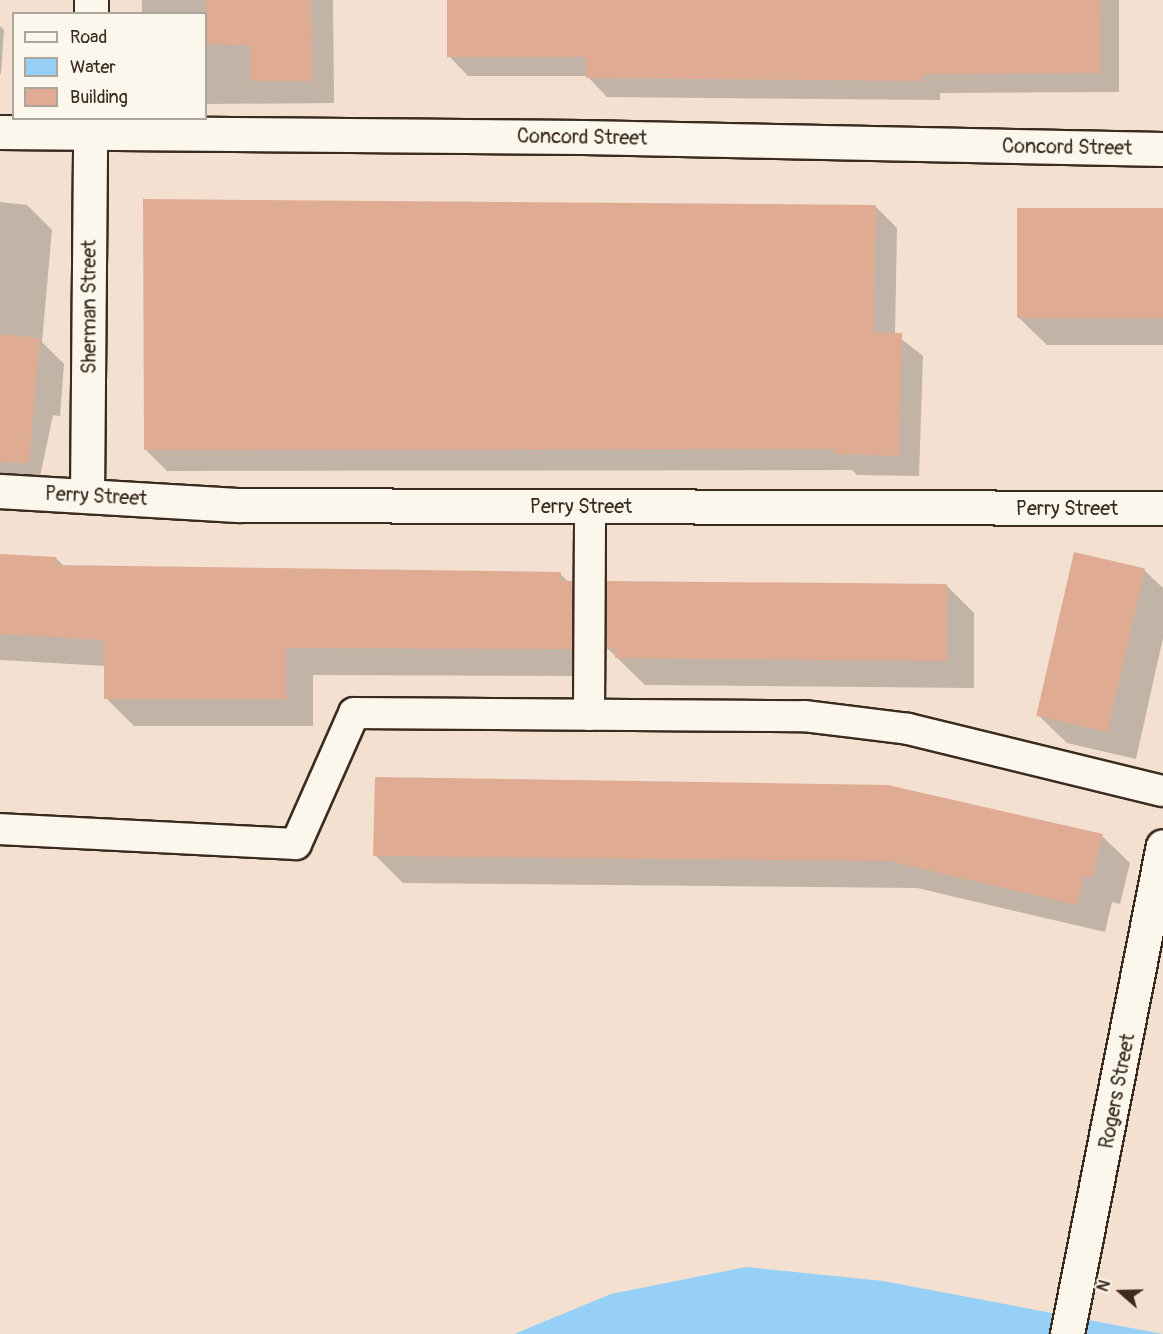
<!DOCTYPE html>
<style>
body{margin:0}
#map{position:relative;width:1163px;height:1334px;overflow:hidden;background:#f3e0d1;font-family:Pangolin,sans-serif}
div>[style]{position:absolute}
.water>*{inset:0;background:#97d0f6}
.shadow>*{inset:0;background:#0003}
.building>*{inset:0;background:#dfac93;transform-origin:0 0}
.roads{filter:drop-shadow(2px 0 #3b2a1e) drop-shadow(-2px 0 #3b2a1e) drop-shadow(0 2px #3b2a1e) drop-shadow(0 -2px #3b2a1e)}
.service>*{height:30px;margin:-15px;padding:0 15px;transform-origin:15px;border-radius:15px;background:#fbf7ec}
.minor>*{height:33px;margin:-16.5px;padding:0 16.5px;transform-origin:16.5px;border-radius:16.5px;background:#fbf7ec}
.tertiary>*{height:33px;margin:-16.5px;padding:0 16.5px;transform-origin:16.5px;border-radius:16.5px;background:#fbf7ec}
span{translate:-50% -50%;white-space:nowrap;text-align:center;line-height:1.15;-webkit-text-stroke:4.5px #fbf7ec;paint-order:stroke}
.street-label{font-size:20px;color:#3b2a1e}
.legend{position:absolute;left:12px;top:12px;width:195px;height:108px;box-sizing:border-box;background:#fbf7ec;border:2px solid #aea59a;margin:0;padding:8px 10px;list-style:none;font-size:18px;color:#3b2a1e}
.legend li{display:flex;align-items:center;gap:12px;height:30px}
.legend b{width:30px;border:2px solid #aea59a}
.north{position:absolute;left:1091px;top:1262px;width:60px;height:60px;-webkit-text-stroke:4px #fbf7ec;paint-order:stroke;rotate:290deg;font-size:16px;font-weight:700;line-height:24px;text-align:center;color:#3b2a1e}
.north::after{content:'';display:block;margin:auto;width:21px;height:27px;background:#3b2a1e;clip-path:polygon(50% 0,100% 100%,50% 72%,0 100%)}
</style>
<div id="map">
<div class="water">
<div style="clip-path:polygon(746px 1267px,883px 1281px,1163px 1334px,514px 1334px,611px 1294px)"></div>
</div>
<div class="shadow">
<div style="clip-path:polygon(142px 0,333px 0,334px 103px,206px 104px,206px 14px,142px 14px)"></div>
<div style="clip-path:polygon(449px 0,1119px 0,1119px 92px,940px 93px,940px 100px,607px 97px,587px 76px,468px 76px,449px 56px)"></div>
<div style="clip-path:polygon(0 26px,4px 30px,1px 74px,0 74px)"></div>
<div style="clip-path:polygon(0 202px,27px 205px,52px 230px,42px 342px,64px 364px,60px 416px,53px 415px,40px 477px,0 473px)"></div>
<div style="clip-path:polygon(876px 207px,897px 228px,895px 334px,923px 356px,919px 476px,857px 475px,852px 470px,167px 471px,145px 449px)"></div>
<div style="clip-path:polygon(1163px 209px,1163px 345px,1047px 345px,1019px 318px)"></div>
<div style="clip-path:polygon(0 555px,56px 558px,64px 566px,560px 574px,600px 610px,599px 676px,313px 675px,313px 726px,134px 726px,106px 698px,106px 666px,0 660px)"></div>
<div style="clip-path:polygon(1144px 570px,1163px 588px,1163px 638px,1136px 759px,1067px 743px,1039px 716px)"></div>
<div style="clip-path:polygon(947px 586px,974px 613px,974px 688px,645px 685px,608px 649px)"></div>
<div style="clip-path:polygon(1102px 836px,1130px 863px,1120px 904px,1112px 902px,1105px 932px,917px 888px,403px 883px,375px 855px)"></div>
</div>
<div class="building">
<div style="clip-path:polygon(206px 0,311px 0,312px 81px,250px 81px,250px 46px,206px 44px)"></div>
<div style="clip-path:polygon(447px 0,1100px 0,1101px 73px,922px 74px,922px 81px,586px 78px,586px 57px,447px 57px)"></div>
<div style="clip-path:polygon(143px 199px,876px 205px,874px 332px,902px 333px,899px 456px,834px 454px,834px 449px,144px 450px)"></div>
<div style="left:1163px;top:208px;width:110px;height:146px;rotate:90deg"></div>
<div style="clip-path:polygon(0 334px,40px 338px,29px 463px,0 462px)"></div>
<div style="left:1074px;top:552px;width:73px;height:168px;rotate:13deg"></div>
<div style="clip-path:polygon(0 554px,56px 557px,56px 565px,561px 572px,561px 581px,572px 581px,572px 649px,286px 648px,286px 699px,104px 699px,104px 640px,0 634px)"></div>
<div style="clip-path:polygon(607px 581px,947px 584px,947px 661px,615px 658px,615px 649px,607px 649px)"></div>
<div style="clip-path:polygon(375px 777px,888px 785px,1103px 834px,1093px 877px,1084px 876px,1077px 905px,889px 861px,373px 856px)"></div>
</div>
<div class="roads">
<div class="service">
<div style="left:589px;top:715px;width:209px;rotate:-89.7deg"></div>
<div style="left:0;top:829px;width:296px;rotate:2.9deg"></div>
<div style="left:296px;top:844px;width:143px;rotate:-66.1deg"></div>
<div style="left:354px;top:713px;width:450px;rotate:0.4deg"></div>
<div style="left:804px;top:716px;width:105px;rotate:7.1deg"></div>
<div style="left:908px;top:729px;width:262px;rotate:13.7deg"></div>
</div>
<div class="minor">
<div style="left:91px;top:14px;width:14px;rotate:-90deg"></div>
<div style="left:0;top:132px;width:583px;rotate:0.49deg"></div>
<div style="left:583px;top:137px;width:580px;rotate:1.19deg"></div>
<div style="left:0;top:491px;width:238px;rotate:3.4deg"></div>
<div style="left:238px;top:505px;width:925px;rotate:0.19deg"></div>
<div style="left:87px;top:496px;width:378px;rotate:-89.5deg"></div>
</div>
<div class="tertiary">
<div style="left:1067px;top:1334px;width:497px;rotate:-78.9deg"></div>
</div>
</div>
<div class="street-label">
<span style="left:582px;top:137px;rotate:1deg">Concord Street</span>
<span style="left:1067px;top:147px;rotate:1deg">Concord Street</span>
<span style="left:89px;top:307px;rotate:-90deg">Sherman Street</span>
<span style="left:96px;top:496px;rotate:3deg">Perry Street</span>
<span style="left:581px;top:506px">Perry Street</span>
<span style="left:1067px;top:508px">Perry Street</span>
<span style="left:1117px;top:1091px;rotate:-79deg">Rogers Street</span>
</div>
<ul class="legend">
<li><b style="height:8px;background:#fbf7ec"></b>Road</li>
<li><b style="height:16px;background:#97d0f6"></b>Water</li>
<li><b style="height:16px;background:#dfac93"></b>Building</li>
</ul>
<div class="north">N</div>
</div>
